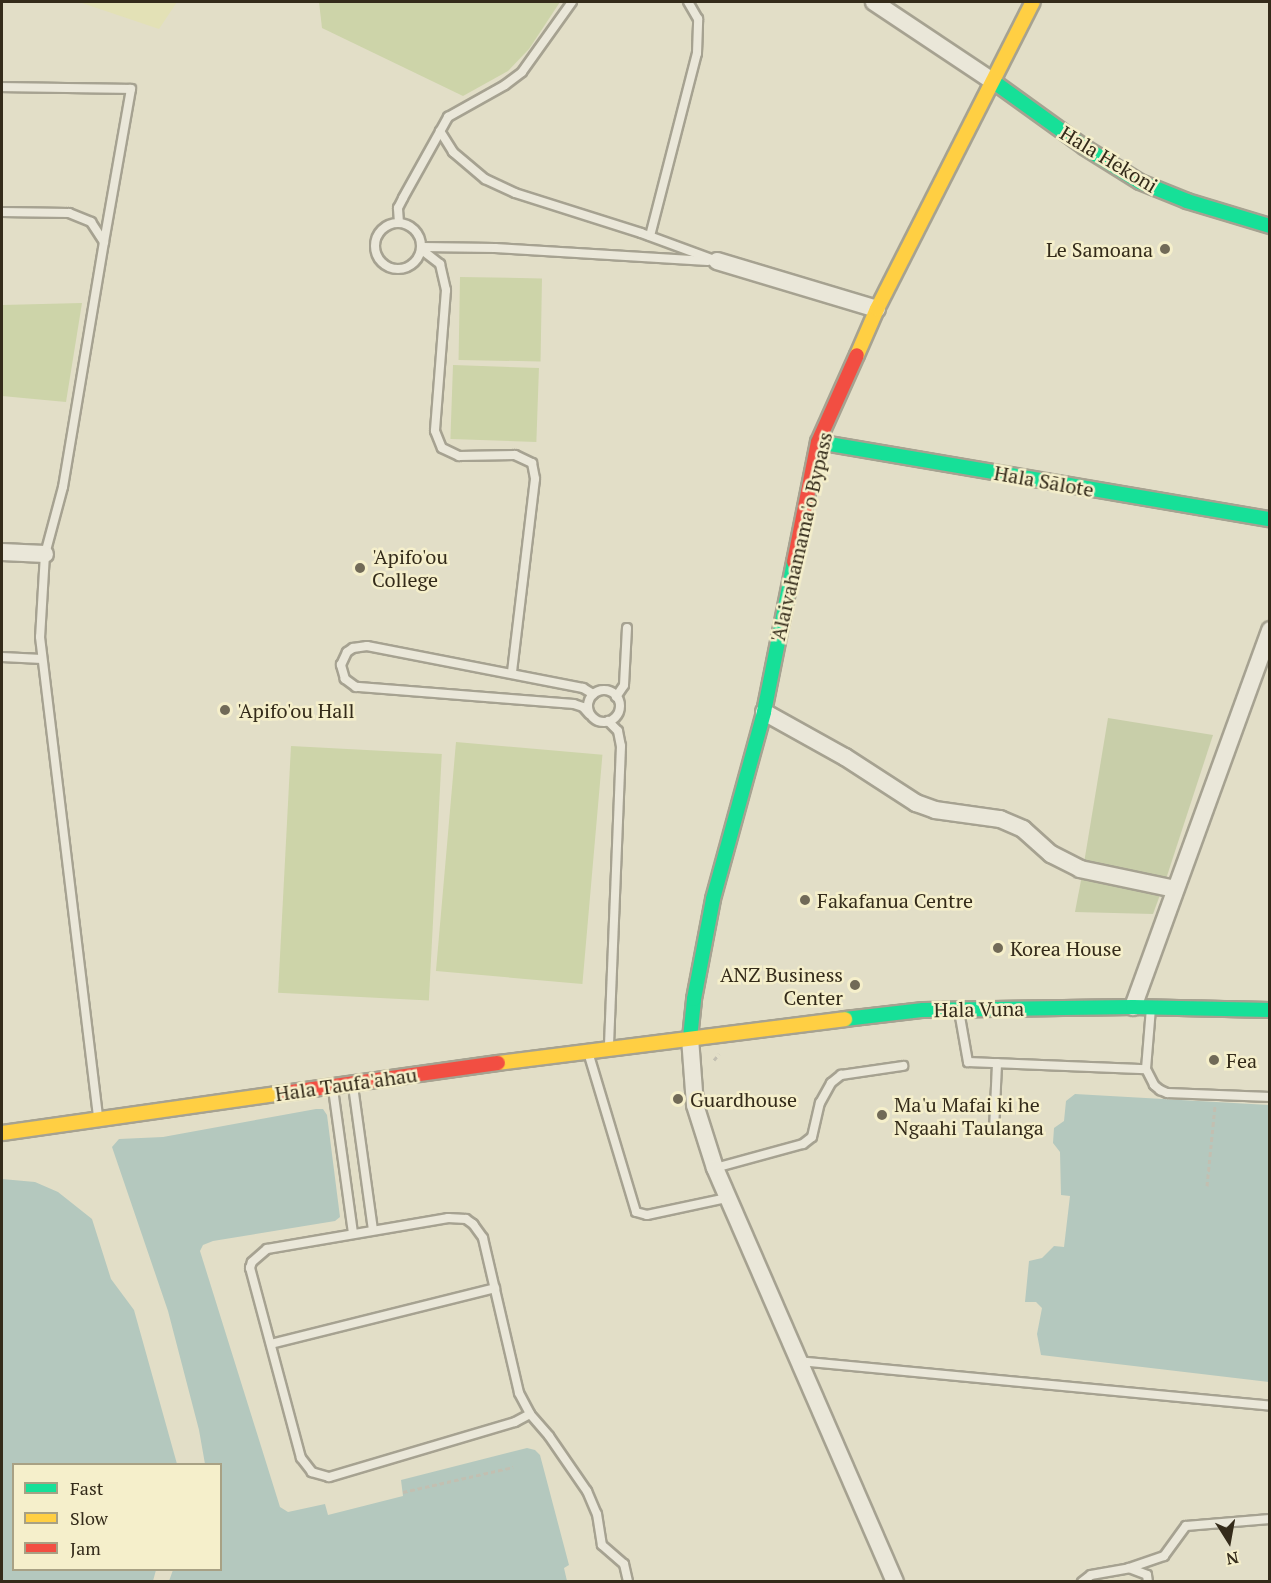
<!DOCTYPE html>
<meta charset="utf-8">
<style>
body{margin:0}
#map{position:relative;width:1271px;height:1583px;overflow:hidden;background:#e2dec7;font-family:"PT Serif",serif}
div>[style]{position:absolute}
.farmland>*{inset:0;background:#e3e1b6}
.green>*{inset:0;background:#cdd4a9;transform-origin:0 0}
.cemetery>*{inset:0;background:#c8cea9}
.water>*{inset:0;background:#b4c8be}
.path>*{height:3px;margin-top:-1.5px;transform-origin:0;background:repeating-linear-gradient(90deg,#c2bfb1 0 4.5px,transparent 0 7.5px)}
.roads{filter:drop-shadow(2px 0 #a6a291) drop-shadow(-2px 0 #a6a291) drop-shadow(0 2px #a6a291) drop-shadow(0 -2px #a6a291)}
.lane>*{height:8px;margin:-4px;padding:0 4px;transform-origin:4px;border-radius:4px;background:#eae7d9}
.lane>.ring{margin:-4px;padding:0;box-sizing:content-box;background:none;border:8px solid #eae7d9;border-radius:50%}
.street>*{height:16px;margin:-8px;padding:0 8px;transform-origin:8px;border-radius:8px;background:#eae7d9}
.fast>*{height:14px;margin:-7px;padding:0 7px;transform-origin:7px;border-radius:7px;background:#16e098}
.slow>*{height:14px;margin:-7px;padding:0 7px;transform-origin:7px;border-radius:7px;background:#ffcf43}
.jam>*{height:14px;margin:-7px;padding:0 7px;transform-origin:7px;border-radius:7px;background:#f24e42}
.dots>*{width:16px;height:16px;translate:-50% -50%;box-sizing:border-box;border:3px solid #f5efcb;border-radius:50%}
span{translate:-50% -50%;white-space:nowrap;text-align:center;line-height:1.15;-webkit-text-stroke:5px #f5efcb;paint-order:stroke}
.street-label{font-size:20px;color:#342b1a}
.poi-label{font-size:20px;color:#342b1a}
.right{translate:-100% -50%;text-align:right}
.left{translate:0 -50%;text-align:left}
.frame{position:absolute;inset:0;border:3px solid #342b1a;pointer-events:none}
.legend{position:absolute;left:12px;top:1463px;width:210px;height:108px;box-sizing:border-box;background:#f5efcb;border:2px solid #a8a184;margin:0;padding:8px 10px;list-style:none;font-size:18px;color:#342b1a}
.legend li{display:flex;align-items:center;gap:12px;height:30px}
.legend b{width:30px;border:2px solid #a8a184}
.north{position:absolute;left:1199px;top:1511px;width:60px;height:60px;-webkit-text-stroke:4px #f5efcb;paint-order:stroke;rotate:169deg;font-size:16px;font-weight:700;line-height:24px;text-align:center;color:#342b1a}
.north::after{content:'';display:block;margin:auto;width:21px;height:27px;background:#342b1a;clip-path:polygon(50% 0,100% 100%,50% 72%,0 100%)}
</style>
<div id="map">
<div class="farmland">
<div style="clip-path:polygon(79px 2px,177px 2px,159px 29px)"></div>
</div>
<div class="green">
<div style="clip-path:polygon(319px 2px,560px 2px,529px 49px,508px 71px,463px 96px,322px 28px)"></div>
<div style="left:460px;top:277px;width:82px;height:83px;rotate:1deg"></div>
<div style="clip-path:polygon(82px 303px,66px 402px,2px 396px,2px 305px)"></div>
<div style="left:453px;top:365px;width:86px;height:74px;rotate:2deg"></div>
<div style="left:456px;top:742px;width:147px;height:230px;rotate:5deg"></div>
<div style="left:291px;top:746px;width:151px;height:247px;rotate:3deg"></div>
</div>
<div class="cemetery">
<div style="clip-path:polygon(1108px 718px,1213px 735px,1166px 879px,1084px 863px)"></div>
<div style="clip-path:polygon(1082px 875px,1159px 890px,1160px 895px,1153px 914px,1075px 912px)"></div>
</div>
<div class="water">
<div style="clip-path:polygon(1075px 1094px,1269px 1105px,1269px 1382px,1041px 1355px,1037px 1334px,1042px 1308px,1036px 1302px,1025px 1302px,1029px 1261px,1042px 1258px,1054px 1246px,1064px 1247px,1070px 1196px,1061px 1195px,1060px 1152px,1053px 1143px,1054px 1128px,1064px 1121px,1066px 1101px)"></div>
<div style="clip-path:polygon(316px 1109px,323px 1109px,327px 1115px,340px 1217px,335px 1221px,213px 1241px,203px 1245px,200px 1251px,280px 1507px,288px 1512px,325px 1504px,328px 1515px,403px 1496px,401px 1480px,527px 1448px,535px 1450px,540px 1455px,569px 1565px,564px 1568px,567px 1581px,169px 1581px,173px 1570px,220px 1570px,220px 1464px,205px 1464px,199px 1430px,168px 1311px,112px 1147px,119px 1139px,163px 1137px)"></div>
<div style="clip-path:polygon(2px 1179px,35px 1182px,58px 1192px,92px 1219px,111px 1279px,134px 1310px,177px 1464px,14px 1464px,14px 1570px,156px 1570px,153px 1581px,2px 1581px)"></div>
</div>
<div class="path">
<div style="left:714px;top:1060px;width:8px;rotate:-50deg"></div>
<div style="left:1207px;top:1186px;width:80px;rotate:-84.3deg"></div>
<div style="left:403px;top:1492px;width:113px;rotate:-12.8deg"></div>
</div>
<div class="roads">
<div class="lane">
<div style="left:2px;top:87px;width:129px;rotate:0.9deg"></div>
<div style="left:131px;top:89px;width:155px;rotate:100deg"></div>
<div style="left:440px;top:131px;width:25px;rotate:58deg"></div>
<div style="left:453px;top:152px;width:42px;rotate:40.2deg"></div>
<div style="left:485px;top:179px;width:33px;rotate:25deg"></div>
<div style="left:515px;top:193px;width:132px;rotate:17.6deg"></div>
<div style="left:641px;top:233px;width:81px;rotate:20.2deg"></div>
<div style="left:2px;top:212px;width:67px;rotate:0.9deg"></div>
<div style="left:69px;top:213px;width:24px;rotate:22deg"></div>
<div style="left:91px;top:222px;width:24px;rotate:57deg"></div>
<div style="left:104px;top:242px;width:248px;rotate:99.5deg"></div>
<div style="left:63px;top:487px;width:69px;rotate:105deg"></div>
<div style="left:45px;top:554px;width:83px;rotate:93.4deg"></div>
<div style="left:40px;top:637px;width:482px;rotate:83.1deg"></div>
<div class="ring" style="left:375px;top:223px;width:38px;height:38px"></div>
<div style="left:399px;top:223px;width:15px;rotate:-94deg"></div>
<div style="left:398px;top:208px;width:11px;rotate:-63deg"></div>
<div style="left:403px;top:198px;width:93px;rotate:-60.9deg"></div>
<div style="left:448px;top:117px;width:65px;rotate:-29.3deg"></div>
<div style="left:505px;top:85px;width:21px;rotate:-37deg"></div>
<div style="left:522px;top:72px;width:86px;rotate:-54.5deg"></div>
<div style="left:650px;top:236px;width:189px;rotate:-75.6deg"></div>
<div style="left:697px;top:53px;width:34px;rotate:-88deg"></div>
<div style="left:698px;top:19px;width:20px;rotate:-120deg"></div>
<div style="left:422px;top:247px;width:73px;rotate:0.8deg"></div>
<div style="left:495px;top:248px;width:213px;rotate:3.5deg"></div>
<div style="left:422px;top:250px;width:23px;rotate:38deg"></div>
<div style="left:440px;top:264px;width:27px;rotate:77deg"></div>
<div style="left:446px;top:290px;width:141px;rotate:94.5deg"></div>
<div style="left:435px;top:431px;width:18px;rotate:68deg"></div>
<div style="left:442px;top:448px;width:19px;rotate:25deg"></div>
<div style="left:459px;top:456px;width:56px;rotate:-1deg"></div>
<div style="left:515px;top:455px;width:19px;rotate:25deg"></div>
<div style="left:532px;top:463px;width:16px;rotate:79deg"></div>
<div style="left:535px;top:479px;width:195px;rotate:96.8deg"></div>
<div style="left:2px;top:657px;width:40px;rotate:2.9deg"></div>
<div class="ring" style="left:588px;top:690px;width:24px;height:24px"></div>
<div style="left:616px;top:697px;width:14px;rotate:-56deg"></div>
<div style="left:624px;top:685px;width:57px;rotate:-87deg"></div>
<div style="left:589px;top:714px;width:9px;rotate:-131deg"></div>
<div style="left:583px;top:707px;width:9px;rotate:-162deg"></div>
<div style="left:574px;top:704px;width:219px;rotate:-175.5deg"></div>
<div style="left:356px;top:687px;width:14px;rotate:-144deg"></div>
<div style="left:345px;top:679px;width:15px;rotate:-106deg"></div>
<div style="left:341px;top:665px;width:14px;rotate:-65deg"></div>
<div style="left:347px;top:652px;width:7px;rotate:-34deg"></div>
<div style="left:353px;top:648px;width:14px;rotate:-8deg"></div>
<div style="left:367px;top:646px;width:220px;rotate:11deg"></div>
<div style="left:583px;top:688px;width:12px;rotate:31deg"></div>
<div style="left:608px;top:721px;width:14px;rotate:45deg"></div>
<div style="left:618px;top:731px;width:15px;rotate:79deg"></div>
<div style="left:621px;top:746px;width:300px;rotate:92.3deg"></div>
<div style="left:1151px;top:1008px;width:61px;rotate:94.7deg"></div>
<div style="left:1146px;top:1069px;width:18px;rotate:63deg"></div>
<div style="left:1154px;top:1085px;width:8px;rotate:40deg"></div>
<div style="left:1160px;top:1090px;width:8px;rotate:23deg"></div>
<div style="left:1167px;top:1093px;width:103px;rotate:2.2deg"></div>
<div style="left:959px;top:1011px;width:52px;rotate:80deg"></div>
<div style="left:968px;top:1062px;width:178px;rotate:2.3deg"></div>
<div style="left:588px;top:1052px;width:167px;rotate:73.3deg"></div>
<div style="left:636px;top:1212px;width:11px;rotate:15deg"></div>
<div style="left:647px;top:1215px;width:82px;rotate:-12deg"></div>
<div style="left:353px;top:1086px;width:145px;rotate:82.1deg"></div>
<div style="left:333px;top:1089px;width:146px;rotate:82.1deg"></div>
<div style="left:994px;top:1130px;width:67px;rotate:-87.4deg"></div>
<div style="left:715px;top:1168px;width:91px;rotate:-15.3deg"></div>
<div style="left:803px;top:1144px;width:11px;rotate:-38deg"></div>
<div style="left:812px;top:1137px;width:35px;rotate:-77deg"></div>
<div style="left:820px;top:1103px;width:23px;rotate:-61deg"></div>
<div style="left:831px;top:1083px;width:13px;rotate:-39deg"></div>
<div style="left:841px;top:1075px;width:63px;rotate:-8.3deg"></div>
<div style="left:271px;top:1344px;width:231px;rotate:-14deg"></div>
<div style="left:798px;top:1361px;width:474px;rotate:5.4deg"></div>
<div style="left:530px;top:1414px;width:17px;rotate:152deg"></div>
<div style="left:515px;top:1422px;width:194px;rotate:163.5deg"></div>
<div style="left:329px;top:1477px;width:18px;rotate:-164deg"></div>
<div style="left:312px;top:1472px;width:18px;rotate:-128deg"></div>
<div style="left:301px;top:1458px;width:197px;rotate:-105deg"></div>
<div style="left:250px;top:1268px;width:6px;rotate:-72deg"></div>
<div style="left:252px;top:1262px;width:20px;rotate:-41deg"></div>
<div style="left:267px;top:1249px;width:184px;rotate:-9.7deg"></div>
<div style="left:448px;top:1218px;width:18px;rotate:3deg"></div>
<div style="left:466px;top:1219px;width:9px;rotate:36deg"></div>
<div style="left:473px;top:1224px;width:17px;rotate:54deg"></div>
<div style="left:483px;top:1238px;width:159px;rotate:76.9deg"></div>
<div style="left:519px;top:1393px;width:24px;rotate:62deg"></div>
<div style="left:530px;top:1414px;width:29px;rotate:49deg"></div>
<div style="left:549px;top:1436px;width:67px;rotate:55.4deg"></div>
<div style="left:587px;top:1491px;width:25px;rotate:67deg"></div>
<div style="left:597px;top:1514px;width:31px;rotate:81deg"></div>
<div style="left:602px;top:1545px;width:29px;rotate:41deg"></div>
<div style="left:624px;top:1564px;width:18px;rotate:77deg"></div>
<div style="left:1129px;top:1568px;width:37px;rotate:-19deg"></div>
<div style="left:1164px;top:1556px;width:37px;rotate:-54deg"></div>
<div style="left:1186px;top:1526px;width:84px;rotate:-4.8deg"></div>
<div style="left:1082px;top:1582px;width:11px;rotate:-38deg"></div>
<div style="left:1091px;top:1575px;width:39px;rotate:-10deg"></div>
<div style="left:1129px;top:1568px;width:19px;rotate:21deg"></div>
<div style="left:1147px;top:1575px;width:7px;rotate:82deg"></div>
</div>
<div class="street">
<div style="left:874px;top:2px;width:144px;rotate:33.7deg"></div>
<div style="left:717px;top:261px;width:167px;rotate:16.7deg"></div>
<div style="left:2px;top:552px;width:43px;rotate:2.7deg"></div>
<div style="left:764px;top:712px;width:93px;rotate:29.1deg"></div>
<div style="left:845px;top:757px;width:85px;rotate:32.9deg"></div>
<div style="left:916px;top:803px;width:20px;rotate:20deg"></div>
<div style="left:935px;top:810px;width:66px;rotate:7.9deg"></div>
<div style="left:1000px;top:819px;width:25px;rotate:23deg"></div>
<div style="left:1023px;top:829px;width:38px;rotate:42deg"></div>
<div style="left:1051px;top:854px;width:33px;rotate:27deg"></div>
<div style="left:1080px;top:869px;width:97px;rotate:11.9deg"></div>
<div style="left:1133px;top:1007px;width:401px;rotate:-70deg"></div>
<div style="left:690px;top:1038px;width:67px;rotate:85.7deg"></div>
<div style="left:695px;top:1105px;width:66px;rotate:72.4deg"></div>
<div style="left:715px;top:1168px;width:451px;rotate:66.5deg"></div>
</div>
<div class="fast">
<div style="left:994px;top:82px;width:111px;rotate:35.8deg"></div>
<div style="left:1084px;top:147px;width:66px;rotate:32deg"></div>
<div style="left:1140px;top:182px;width:51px;rotate:22deg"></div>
<div style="left:1187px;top:201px;width:87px;rotate:16.8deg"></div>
<div style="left:818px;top:442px;width:459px;rotate:9.7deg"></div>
<div style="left:845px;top:1019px;width:79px;rotate:-6.6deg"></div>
<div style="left:923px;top:1010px;width:210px;rotate:-0.8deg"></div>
<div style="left:1133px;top:1007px;width:137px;rotate:1.3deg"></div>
<div style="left:690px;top:1038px;width:39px;rotate:-84deg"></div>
<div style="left:694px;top:999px;width:102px;rotate:-79.2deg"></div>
<div style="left:713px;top:899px;width:194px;rotate:-74.7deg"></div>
<div style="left:764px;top:712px;width:153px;rotate:-78.7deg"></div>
</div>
<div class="slow">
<div style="left:857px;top:355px;width:50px;rotate:-66.5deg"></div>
<div style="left:877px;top:309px;width:344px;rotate:-63.1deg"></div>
<div style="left:498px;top:1063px;width:350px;rotate:-7.2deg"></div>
<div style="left:2px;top:1133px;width:285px;rotate:-8.1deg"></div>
</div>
<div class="jam">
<div style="left:794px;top:562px;width:122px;rotate:-78.7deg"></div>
<div style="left:818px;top:442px;width:95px;rotate:-65.9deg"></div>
<div style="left:284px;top:1093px;width:216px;rotate:-8deg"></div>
</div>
</div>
<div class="dots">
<div style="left:1165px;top:249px;background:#716a57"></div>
<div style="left:360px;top:568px;background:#716a57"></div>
<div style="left:225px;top:710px;background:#716a57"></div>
<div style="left:805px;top:900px;background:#716a57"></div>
<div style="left:998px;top:948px;background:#716a57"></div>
<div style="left:855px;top:985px;background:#716a57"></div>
<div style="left:1214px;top:1060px;background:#716a57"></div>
<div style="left:678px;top:1099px;background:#716a57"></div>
<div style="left:882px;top:1115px;background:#716a57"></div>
</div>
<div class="street-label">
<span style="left:1109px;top:159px;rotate:31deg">Hala Hekoni</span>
<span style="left:1044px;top:481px;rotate:10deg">Hala Sālote</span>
<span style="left:801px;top:537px;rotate:-77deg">'Alaivahamama'o Bypass</span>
<span style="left:979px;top:1009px;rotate:-1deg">Hala Vuna</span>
<span style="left:346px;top:1084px;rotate:-8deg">Hala Taufa'ahau</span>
</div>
<div class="poi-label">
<span class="right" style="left:1153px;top:249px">Le Samoana</span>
<span class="left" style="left:372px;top:568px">'Apifo'ou<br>College</span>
<span class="left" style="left:237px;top:710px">'Apifo'ou Hall</span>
<span class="left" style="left:817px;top:900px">Fakafanua Centre</span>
<span class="left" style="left:1010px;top:948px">Korea House</span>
<span class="right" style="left:843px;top:986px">ANZ Business<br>Center</span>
<span class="left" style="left:1226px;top:1060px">Fea</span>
<span class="left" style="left:690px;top:1099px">Guardhouse</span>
<span class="left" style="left:894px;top:1116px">Ma'u Mafai ki he<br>Ngaahi Taulanga</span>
</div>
<div class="frame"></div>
<ul class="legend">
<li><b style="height:8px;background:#16e098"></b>Fast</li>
<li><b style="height:8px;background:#ffcf43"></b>Slow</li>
<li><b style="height:8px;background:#f24e42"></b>Jam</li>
</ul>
<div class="north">N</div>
</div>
